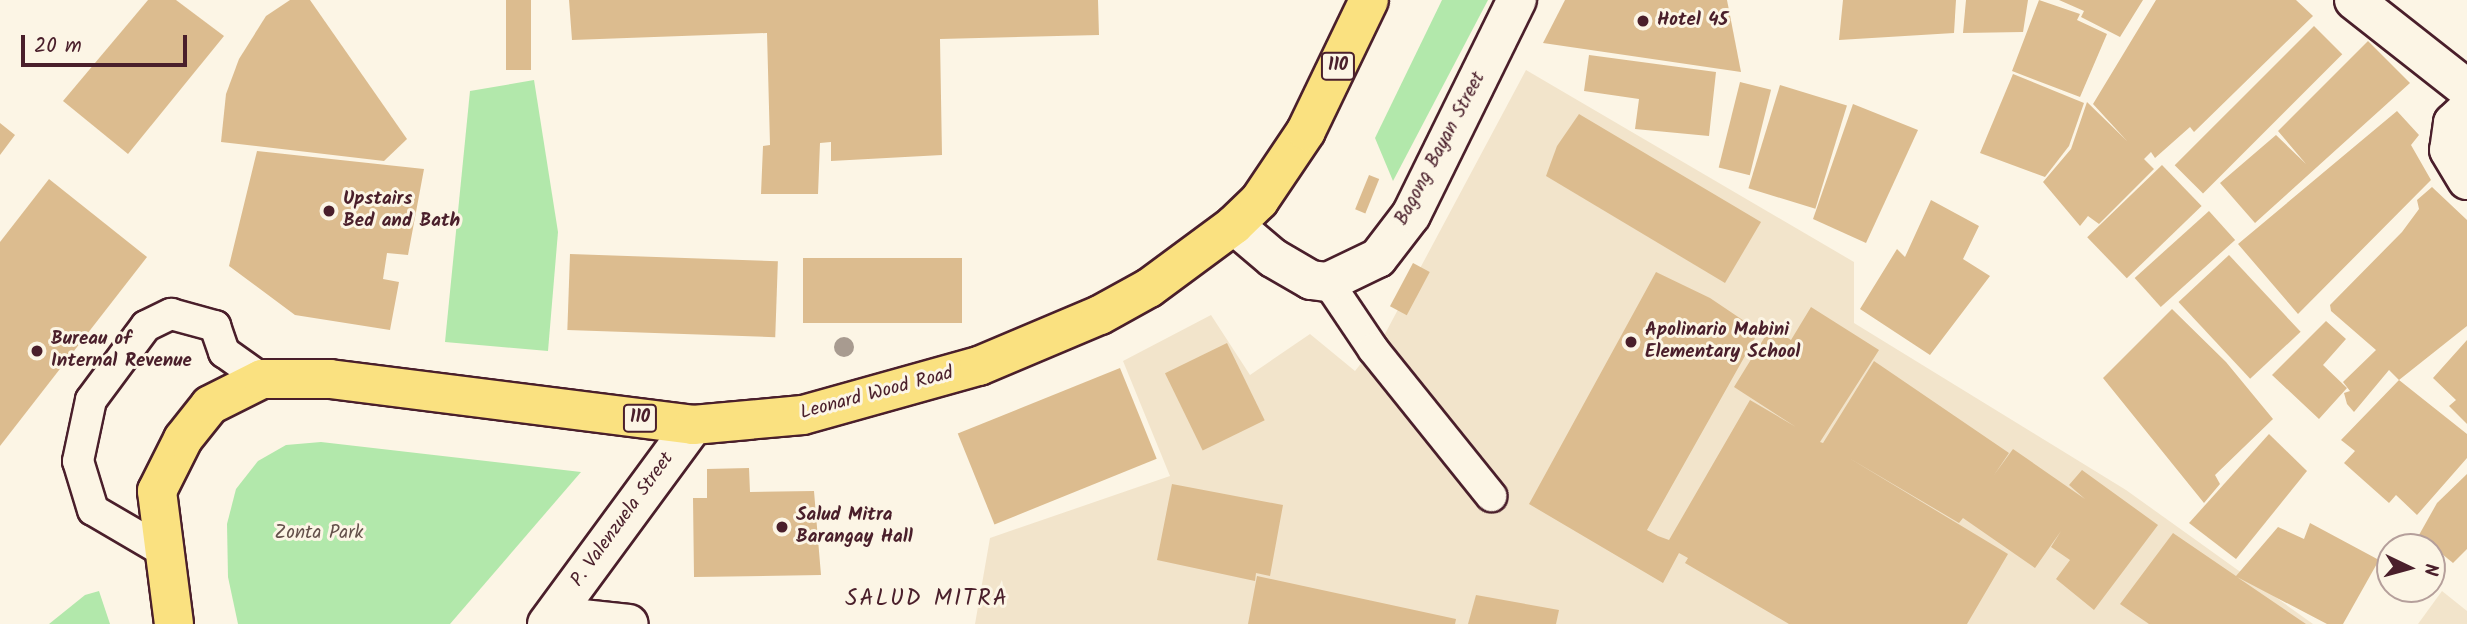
<!DOCTYPE html>
<style>
body{margin:0}
#map{position:relative;width:2467px;height:624px;overflow:hidden;background:#fcf5e5;font-family:Kalam,sans-serif}
div>[style]{position:absolute}
.built>*{inset:0;background:#f2e4cb}
.green>*{inset:0;background:#b2e8ab}
.building>*{inset:0;background:#dcbc8f;transform-origin:0 0}
.roads{filter:drop-shadow(2px 0 #4a1f2b) drop-shadow(-2px 0 #4a1f2b) drop-shadow(0 2px #4a1f2b) drop-shadow(0 -2px #4a1f2b)}
.service>*{height:30px;margin:-15px;padding:0 15px;transform-origin:15px;border-radius:15px;background:#fcf5e5}
.minor>*{height:38px;margin:-19px;padding:0 19px;transform-origin:19px;border-radius:19px;background:#fcf5e5}
.primary>*{height:38px;margin:-19px;padding:0 19px;transform-origin:19px;border-radius:19px;background:#fae180}
.trees>*{width:20px;height:20px;margin:-10px;border-radius:50%;background:#a89b90}
.dots>*{width:19px;height:19px;translate:-50% -50%;box-sizing:border-box;border:4px solid #fcf5e5;border-radius:50%}
span{translate:-50% -50%;white-space:nowrap;text-align:center;line-height:1.15;-webkit-text-stroke:6px #fcf5e5;paint-order:stroke}
.shield-label span{padding:2px 5px;background:#fcf5e5;border:2px solid;border-radius:5px;-webkit-text-stroke-width:0}
.shield-label{font-size:18px;color:#4a1f2b;font-weight:700}
.poi-label{font-size:19px;color:#4a1f2b;font-weight:700}
.left{translate:0 -50%;text-align:left}
.street-label{font-size:19px;color:#4a1f2b}
.park-label{font-size:19px;color:#64514b}
.quarter-label{font-size:23px;color:#4a1f2b;letter-spacing:2px}
.north{position:absolute;left:2376px;top:533px;width:70px;height:70px;box-sizing:border-box;background:#fcf5e5;border:2px solid #b59f9b;border-radius:50%;rotate:95deg;font-size:19px;font-weight:700;line-height:28px;text-align:center;color:#4a1f2b}
.north::after{content:'';display:block;margin:auto;width:24px;height:32px;background:#4a1f2b;clip-path:polygon(50% 0,100% 100%,50% 72%,0 100%)}
.scale{position:absolute;left:21px;top:35px;width:166px;height:32px;box-sizing:border-box;border:4px solid #4a1f2b;border-top:0;padding-left:9px;font-size:21px;line-height:24px;white-space:nowrap;color:#4a1f2b;-webkit-text-stroke:5px #fcf5e5;paint-order:stroke}
</style>
<div id="map">
<div class="built">
<div style="clip-path:polygon(1526px 70px,1854px 262px,1854px 323px,2126px 490px,2313px 624px,975px 624px,990px 538px,1170px 476px,1123px 361px,1211px 315px,1250px 375px,1310px 334px,1355px 371px,1386px 332px)"></div>
<div style="clip-path:polygon(2442px 591px,2467px 611px,2467px 624px,2418px 624px)"></div>
</div>
<div class="green">
<div style="clip-path:polygon(1442px 0,1488px 0,1393px 181px,1375px 138px)"></div>
<div style="clip-path:polygon(534px 80px,558px 232px,548px 351px,445px 342px,470px 91px)"></div>
<div style="clip-path:polygon(321px 442px,581px 472px,450px 624px,238px 624px,228px 577px,227px 524px,236px 489px,258px 461px,286px 445px)"></div>
<div style="clip-path:polygon(99px 591px,110px 624px,49px 624px,85px 595px)"></div>
</div>
<div class="building">
<div style="clip-path:polygon(148px 0,176px 0,224px 36px,128px 154px,63px 101px)"></div>
<div style="clip-path:polygon(290px 0,310px 0,407px 139px,384px 161px,221px 142px,226px 94px,239px 59px,266px 16px)"></div>
<div style="left:506px;top:0;width:25px;height:70px"></div>
<div style="clip-path:polygon(569px 0,1098px 0,1099px 35px,940px 39px,942px 155px,831px 161px,831px 142px,820px 143px,818px 194px,761px 194px,763px 146px,770px 145px,767px 33px,572px 40px)"></div>
<div style="clip-path:polygon(1565px 0,1727px 0,1741px 72px,1543px 43px)"></div>
<div style="clip-path:polygon(1843px 0,1956px 0,1954px 33px,1839px 40px)"></div>
<div style="clip-path:polygon(1966px 0,2028px 0,2023px 32px,1963px 33px)"></div>
<div style="clip-path:polygon(2039px 0,2080px 14px,2077px 20px,2107px 34px,2080px 97px,2012px 71px)"></div>
<div style="clip-path:polygon(2059px 0,2143px 0,2120px 37px,2081px 17px,2084px 11px)"></div>
<div style="clip-path:polygon(2156px 0,2296px 0,2313px 16px,2194px 132px,2190px 127px,2155px 158px,2151px 152px,2144px 159px,2154px 169px,2099px 224px,2088px 216px,2080px 226px,2043px 182px,2071px 149px,2087px 102px,2127px 141px,2093px 104px)"></div>
<div style="left:2314px;top:26px;width:40px;height:197px;rotate:45deg"></div>
<div style="clip-path:polygon(2368px 41px,2410px 83px,2255px 223px,2220px 183px,2276px 135px,2306px 164px,2278px 131px)"></div>
<div style="clip-path:polygon(1589px 55px,1716px 72px,1709px 136px,1635px 129px,1639px 99px,1584px 91px)"></div>
<div style="clip-path:polygon(2013px 74px,2084px 103px,2069px 146px,2045px 177px,1980px 153px)"></div>
<div style="left:1740px;top:82px;width:32px;height:88px;rotate:14deg"></div>
<div style="left:1780px;top:85px;width:70px;height:108px;rotate:17deg"></div>
<div style="clip-path:polygon(1853px 104px,1918px 130px,1866px 243px,1813px 219px)"></div>
<div style="clip-path:polygon(2397px 111px,2419px 135px,2411px 145px,2431px 180px,2298px 314px,2238px 244px)"></div>
<div style="clip-path:polygon(1579px 114px,1761px 222px,1725px 283px,1546px 176px,1557px 146px)"></div>
<div style="clip-path:polygon(0 123px,15px 135px,0 155px)"></div>
<div style="clip-path:polygon(257px 151px,424px 169px,408px 255px,387px 253px,383px 279px,399px 282px,390px 330px,295px 315px,229px 266px)"></div>
<div style="left:2162px;top:165px;width:57px;height:104px;rotate:46deg"></div>
<div style="left:1369px;top:175px;width:11px;height:37px;rotate:22deg"></div>
<div style="clip-path:polygon(49px 179px,147px 257px,0 446px,0 242px)"></div>
<div style="clip-path:polygon(2432px 187px,2467px 220px,2467px 326px,2399px 380px,2467px 434px,2467px 458px,2417px 515px,2396px 495px,2389px 503px,2344px 463px,2355px 451px,2341px 440px,2399px 380px,2389px 370px,2354px 412px,2347px 404px,2344px 393px,2350px 391px,2343px 382px,2376px 350px,2331px 311px,2330px 305px,2402px 232px,2419px 209px,2417px 200px)"></div>
<div style="clip-path:polygon(1931px 200px,1979px 226px,1963px 259px,1990px 276px,1930px 355px,1860px 309px,1897px 249px,1905px 257px)"></div>
<div style="left:2209px;top:211px;width:39px;height:100px;rotate:48deg"></div>
<div style="left:570px;top:254px;width:208px;height:76px;rotate:2deg"></div>
<div style="left:2229px;top:255px;width:105px;height:69px;rotate:47deg"></div>
<div style="left:803px;top:258px;width:159px;height:65px"></div>
<div style="left:1413px;top:263px;width:19px;height:49px;rotate:28deg"></div>
<div style="clip-path:polygon(1656px 272px,1710px 298px,1759px 331px,1647px 530px,1658px 536px,1669px 540px,1750px 400px,1796px 427px,1734px 387px,1771px 327px,1791px 340px,1811px 307px,1879px 350px,1820px 442px,1823px 443px,1874px 361px,2009px 453px,1994px 475px,2013px 449px,2085px 499px,2069px 485px,2082px 470px,2158px 525px,2094px 610px,2056px 579px,2070px 560px,2051px 547px,2061px 531px,2035px 568px,1963px 518px,1959px 523px,1849px 458px,2008px 554px,1967px 624px,1789px 624px,1685px 563px,1688px 558px,1679px 553px,1663px 583px,1529px 504px)"></div>
<div style="clip-path:polygon(2172px 309px,2226px 362px,2273px 419px,2215px 475px,2220px 484px,2204px 503px,2103px 378px)"></div>
<div style="clip-path:polygon(2326px 321px,2346px 339px,2323px 365px,2347px 388px,2319px 419px,2272px 375px)"></div>
<div style="clip-path:polygon(2467px 340px,2467px 424px,2449px 406px,2456px 400px,2433px 378px)"></div>
<div style="left:1227px;top:343px;width:86px;height:69px;rotate:64deg"></div>
<div style="left:1120px;top:368px;width:98px;height:175px;rotate:68deg"></div>
<div style="clip-path:polygon(2269px 434px,2307px 471px,2236px 559px,2189px 523px)"></div>
<div style="clip-path:polygon(749px 468px,750px 492px,814px 491px,821px 575px,694px 577px,693px 498px,707px 498px,707px 469px)"></div>
<div style="clip-path:polygon(2467px 474px,2467px 549px,2453px 563px,2419px 535px,2437px 503px)"></div>
<div style="clip-path:polygon(1172px 484px,1283px 505px,1270px 576px,1256px 573px,1255px 581px,1157px 560px)"></div>
<div style="clip-path:polygon(2310px 523px,2379px 560px,2343px 624px,2327px 624px,2237px 577px,2306px 624px,2149px 624px,2120px 604px,2173px 533px,2236px 576px,2278px 527px,2304px 539px)"></div>
<div style="clip-path:polygon(1257px 576px,1456px 619px,1455px 624px,1248px 624px)"></div>
<div style="clip-path:polygon(1476px 595px,1559px 610px,1556px 624px,1468px 624px)"></div>
</div>
<div class="roads">
<div class="service">
<div style="left:1328px;top:282px;width:81px;rotate:56.1deg"></div>
<div style="left:1373px;top:349px;width:189px;rotate:51.2deg"></div>
<div style="left:165px;top:552px;width:83px;rotate:-149.7deg"></div>
<div style="left:93px;top:510px;width:51px;rotate:-107deg"></div>
<div style="left:78px;top:461px;width:62px;rotate:-78deg"></div>
<div style="left:91px;top:400px;width:92px;rotate:-53.4deg"></div>
<div style="left:146px;top:326px;width:28px;rotate:-26deg"></div>
<div style="left:171px;top:314px;width:46px;rotate:15.3deg"></div>
<div style="left:215px;top:326px;width:28px;rotate:71deg"></div>
<div style="left:224px;top:352px;width:47px;rotate:35.4deg"></div>
</div>
<div class="minor">
<div style="left:2354px;top:0;width:144px;rotate:38.2deg"></div>
<div style="left:2467px;top:110px;width:19px;rotate:137deg"></div>
<div style="left:2453px;top:123px;width:27px;rotate:98deg"></div>
<div style="left:2449px;top:150px;width:35px;rotate:59deg"></div>
<div style="left:1234px;top:225px;width:51px;rotate:40.2deg"></div>
<div style="left:1273px;top:258px;width:44px;rotate:30.1deg"></div>
<div style="left:1311px;top:280px;width:17px;rotate:7deg"></div>
<div style="left:1328px;top:282px;width:55px;rotate:-25.6deg"></div>
<div style="left:1378px;top:258px;width:54px;rotate:-52.5deg"></div>
<div style="left:1411px;top:215px;width:240px;rotate:-63.8deg"></div>
<div style="left:554px;top:616px;width:75px;rotate:6.1deg"></div>
<div style="left:547px;top:624px;width:247px;rotate:-53.7deg"></div>
</div>
<div class="primary">
<div style="left:174px;top:624px;width:134px;rotate:-97.3deg"></div>
<div style="left:157px;top:491px;width:58px;rotate:-63.4deg"></div>
<div style="left:183px;top:439px;width:43px;rotate:-51.5deg"></div>
<div style="left:210px;top:405px;width:58px;rotate:-26.6deg"></div>
<div style="left:262px;top:379px;width:68px"></div>
<div style="left:330px;top:379px;width:366px;rotate:7.2deg"></div>
<div style="left:693px;top:425px;width:110px;rotate:-5.2deg"></div>
<div style="left:803px;top:415px;width:183px;rotate:-15.6deg"></div>
<div style="left:979px;top:366px;width:131px;rotate:-22.9deg"></div>
<div style="left:1100px;top:315px;width:56px;rotate:-28.9deg"></div>
<div style="left:1149px;top:288px;width:106px;rotate:-36.5deg"></div>
<div style="left:1234px;top:225px;width:35px;rotate:-44deg"></div>
<div style="left:1259px;top:201px;width:84px;rotate:-56.1deg"></div>
<div style="left:1306px;top:131px;width:145px;rotate:-64.3deg"></div>
</div>
</div>
<div class="trees">
<div style="left:844px;top:347px"></div>
</div>
<div class="dots">
<div style="left:1643px;top:21px;background:#4a1f2b"></div>
<div style="left:329px;top:211px;background:#4a1f2b"></div>
<div style="left:1631px;top:342px;background:#4a1f2b"></div>
<div style="left:37px;top:351px;background:#4a1f2b"></div>
<div style="left:782px;top:527px;background:#4a1f2b"></div>
</div>
<div class="shield-label">
<span style="left:1338px;top:66px">110</span>
<span style="left:640px;top:418px">110</span>
</div>
<div class="poi-label">
<span class="left" style="left:1657px;top:21px">Hotel 45</span>
<span class="left" style="left:343px;top:211px">Upstairs<br>Bed and Bath</span>
<span class="left" style="left:1645px;top:342px">Apolinario Mabini<br>Elementary School</span>
<span class="left" style="left:51px;top:351px">Bureau of<br>Internal Revenue</span>
<span class="left" style="left:796px;top:527px">Salud Mitra<br>Barangay Hall</span>
</div>
<div class="street-label">
<span style="left:1441px;top:149px;rotate:-62deg">Bagong Bayan Street</span>
<span style="left:877px;top:394px;rotate:-15deg">Leonard Wood Road</span>
<span style="left:623px;top:520px;rotate:-54deg">P. Valenzuela Street</span>
</div>
<div class="park-label">
<span style="left:319px;top:534px">Zonta Park</span>
</div>
<div class="quarter-label">
<span style="left:927px;top:599px">SALUD MITRA</span>
</div>
<div class="north">N</div>
<div class="scale">20 m</div>
</div>
